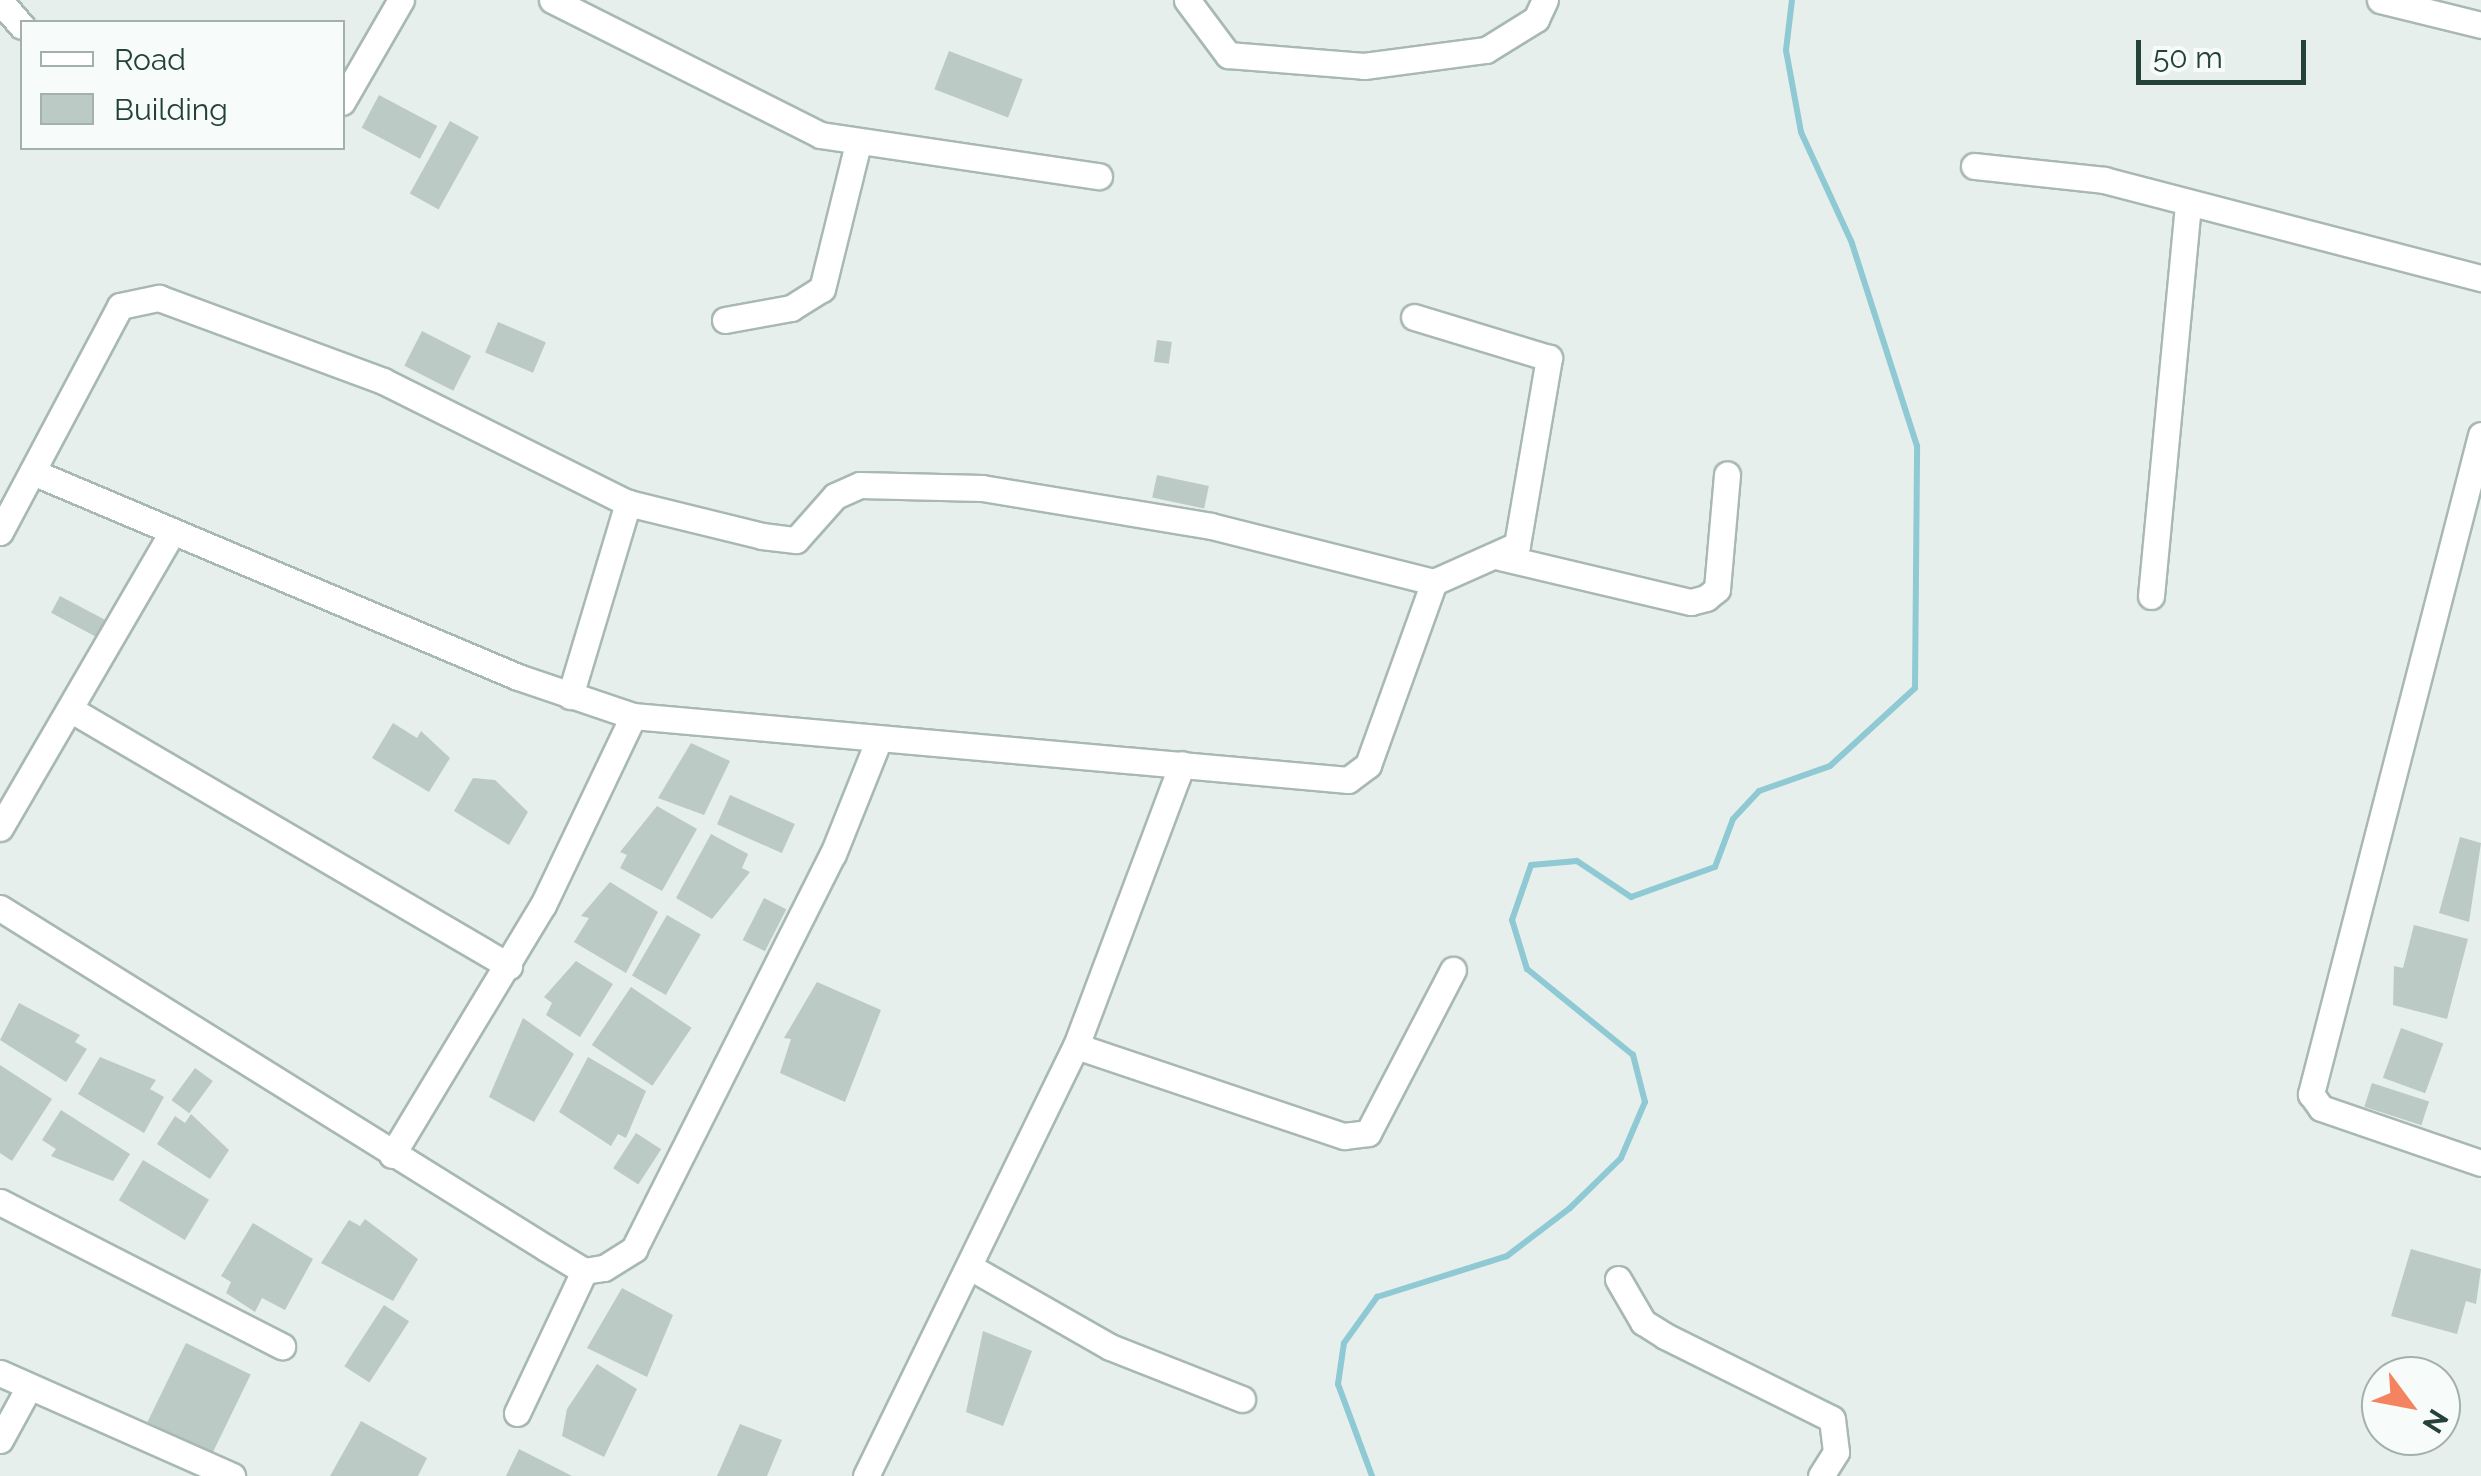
<!DOCTYPE html>
<style>
body{margin:0}
#map{position:relative;width:2481px;height:1476px;overflow:hidden;background:#e6efeb;font-family:Raleway,sans-serif}
div>[style]{position:absolute}
.stream>*{height:6px;margin:-3px;padding:0 3px;transform-origin:3px;border-radius:3px;background:#8ec9d4}
.building>*{inset:0;background:#bbcac4;transform-origin:0 0}
.roads{filter:drop-shadow(2px 0 #a8b8b2) drop-shadow(-2px 0 #a8b8b2) drop-shadow(0 2px #a8b8b2) drop-shadow(0 -2px #a8b8b2)}
.minor>*{height:25px;margin:-12.5px;padding:0 12.5px;transform-origin:12.5px;border-radius:12.5px;background:#fff}
span{translate:-50% -50%;white-space:nowrap;text-align:center;line-height:1.15;-webkit-text-stroke:8px #f7fbf9;paint-order:stroke}
.legend{position:absolute;left:20px;top:20px;width:325px;height:130px;box-sizing:border-box;background:#f7fbf9;border:2px solid #a3b1ad;margin:0;padding:12px 18px;list-style:none;font-size:30px;color:#24423a}
.legend li{display:flex;align-items:center;gap:20px;height:50px}
.legend b{width:50px;border:2px solid #a3b1ad}
.north{position:absolute;left:2361px;top:1356px;width:100px;height:100px;box-sizing:border-box;background:#f7fbf9;border:2px solid #a3b1ad;border-radius:50%;rotate:122deg;font-size:28px;font-weight:700;line-height:40px;text-align:center;color:#24423a}
.north::after{content:'';display:block;margin:auto;width:35px;height:45px;background:#f4845f;clip-path:polygon(50% 0,100% 100%,50% 72%,0 100%)}
.scale{position:absolute;left:2136px;top:40px;width:170px;height:45px;box-sizing:border-box;border:5px solid #24423a;border-top:0;padding-left:12px;font-size:30px;line-height:35px;white-space:nowrap;color:#24423a;-webkit-text-stroke:8px #f7fbf9;paint-order:stroke}
</style>
<div id="map">
<div class="stream">
<div style="left:1372px;top:1476px;width:98px;rotate:-110.3deg"></div>
<div style="left:1338px;top:1384px;width:41px;rotate:-81.7deg"></div>
<div style="left:1344px;top:1343px;width:57px;rotate:-54.3deg"></div>
<div style="left:1377px;top:1297px;width:136px;rotate:-17.5deg"></div>
<div style="left:1507px;top:1256px;width:79px;rotate:-37.3deg"></div>
<div style="left:1570px;top:1208px;width:71px;rotate:-44.4deg"></div>
<div style="left:1621px;top:1158px;width:61px;rotate:-66.8deg"></div>
<div style="left:1645px;top:1102px;width:49px;rotate:-104.3deg"></div>
<div style="left:1633px;top:1055px;width:136px;rotate:-140.9deg"></div>
<div style="left:1527px;top:969px;width:51px;rotate:-107deg"></div>
<div style="left:1512px;top:920px;width:58px;rotate:-70.9deg"></div>
<div style="left:1531px;top:865px;width:46px;rotate:-5deg"></div>
<div style="left:1577px;top:861px;width:65px;rotate:33.7deg"></div>
<div style="left:1631px;top:897px;width:89px;rotate:-19.7deg"></div>
<div style="left:1715px;top:867px;width:51px;rotate:-69.4deg"></div>
<div style="left:1733px;top:819px;width:38px;rotate:-47deg"></div>
<div style="left:1759px;top:791px;width:75px;rotate:-19.4deg"></div>
<div style="left:1830px;top:766px;width:115px;rotate:-42.5deg"></div>
<div style="left:1915px;top:688px;width:242px;rotate:-89.5deg"></div>
<div style="left:1917px;top:446px;width:213px;rotate:-107.8deg"></div>
<div style="left:1852px;top:243px;width:122px;rotate:-114.7deg"></div>
<div style="left:1801px;top:132px;width:83px;rotate:-100.4deg"></div>
<div style="left:1786px;top:50px;width:50px;rotate:-83.2deg"></div>
</div>
<div class="building">
<div style="left:949px;top:51px;width:79px;height:41px;rotate:21deg"></div>
<div style="left:379px;top:95px;width:66px;height:37px;rotate:28deg"></div>
<div style="left:450px;top:121px;width:33px;height:83px;rotate:29deg"></div>
<div style="left:498px;top:322px;width:52px;height:33px;rotate:23deg"></div>
<div style="left:422px;top:331px;width:55px;height:39px;rotate:27deg"></div>
<div style="left:1157px;top:340px;width:15px;height:22px;rotate:8deg"></div>
<div style="left:1157px;top:475px;width:53px;height:23px;rotate:12deg"></div>
<div style="left:60px;top:596px;width:54px;height:19px;rotate:28deg"></div>
<div style="clip-path:polygon(393px 723px,417px 738px,421px 731px,450px 758px,429px 792px,372px 758px)"></div>
<div style="clip-path:polygon(691px 743px,730px 761px,704px 815px,658px 798px)"></div>
<div style="clip-path:polygon(473px 778px,495px 780px,528px 812px,509px 845px,454px 811px)"></div>
<div style="left:730px;top:795px;width:71px;height:32px;rotate:24deg"></div>
<div style="clip-path:polygon(657px 806px,697px 829px,662px 891px,620px 868px,627px 855px,620px 852px)"></div>
<div style="clip-path:polygon(711px 834px,748px 854px,742px 868px,750px 872px,712px 919px,676px 898px)"></div>
<div style="clip-path:polygon(2460px 837px,2481px 843px,2469px 922px,2439px 913px)"></div>
<div style="clip-path:polygon(610px 882px,658px 912px,626px 973px,574px 942px,589px 918px,581px 916px)"></div>
<div style="left:764px;top:898px;width:25px;height:47px;rotate:27deg"></div>
<div style="left:667px;top:915px;width:39px;height:70px;rotate:30deg"></div>
<div style="clip-path:polygon(2414px 925px,2468px 939px,2447px 1019px,2393px 1005px,2394px 966px,2403px 968px)"></div>
<div style="clip-path:polygon(576px 961px,613px 984px,580px 1037px,546px 1015px,552px 1003px,544px 997px)"></div>
<div style="clip-path:polygon(817px 982px,881px 1010px,845px 1102px,780px 1073px,791px 1039px,784px 1038px)"></div>
<div style="left:631px;top:987px;width:73px;height:70px;rotate:34deg"></div>
<div style="clip-path:polygon(19px 1003px,80px 1035px,75px 1042px,87px 1049px,66px 1082px,0 1040px)"></div>
<div style="clip-path:polygon(523px 1018px,574px 1054px,534px 1122px,489px 1097px)"></div>
<div style="left:2401px;top:1028px;width:45px;height:53px;rotate:20deg"></div>
<div style="clip-path:polygon(100px 1057px,156px 1080px,150px 1089px,164px 1097px,144px 1133px,78px 1094px)"></div>
<div style="clip-path:polygon(588px 1057px,646px 1091px,626px 1138px,618px 1134px,611px 1146px,559px 1112px)"></div>
<div style="clip-path:polygon(0 1065px,52px 1099px,12px 1161px,0 1153px)"></div>
<div style="left:195px;top:1068px;width:22px;height:40px;rotate:36deg"></div>
<div style="left:2372px;top:1083px;width:60px;height:25px;rotate:18deg"></div>
<div style="clip-path:polygon(61px 1110px,130px 1154px,113px 1181px,51px 1156px,56px 1149px,42px 1140px)"></div>
<div style="clip-path:polygon(191px 1114px,229px 1150px,210px 1179px,157px 1144px,175px 1116px,185px 1123px)"></div>
<div style="left:636px;top:1133px;width:30px;height:42px;rotate:33deg"></div>
<div style="left:143px;top:1160px;width:77px;height:47px;rotate:31deg"></div>
<div style="clip-path:polygon(365px 1219px,418px 1259px,393px 1301px,321px 1263px,349px 1220px,360px 1226px)"></div>
<div style="clip-path:polygon(253px 1223px,313px 1259px,285px 1310px,262px 1298px,255px 1312px,226px 1293px,231px 1282px,221px 1276px)"></div>
<div style="clip-path:polygon(2411px 1249px,2481px 1269px,2476px 1304px,2466px 1301px,2457px 1334px,2391px 1316px)"></div>
<div style="clip-path:polygon(622px 1288px,673px 1315px,647px 1377px,587px 1348px)"></div>
<div style="left:384px;top:1305px;width:30px;height:73px;rotate:33deg"></div>
<div style="clip-path:polygon(983px 1331px,1032px 1351px,1003px 1426px,966px 1412px)"></div>
<div style="left:186px;top:1343px;width:72px;height:88px;rotate:26deg"></div>
<div style="clip-path:polygon(597px 1364px,637px 1389px,604px 1457px,562px 1436px,567px 1409px)"></div>
<div style="clip-path:polygon(361px 1421px,427px 1458px,418px 1476px,330px 1476px)"></div>
<div style="clip-path:polygon(740px 1424px,782px 1440px,767px 1476px,717px 1476px)"></div>
<div style="clip-path:polygon(519px 1449px,572px 1476px,506px 1476px)"></div>
</div>
<div class="roads">
<div class="minor">
<div style="left:552px;top:0;width:300px;rotate:26.7deg"></div>
<div style="left:820px;top:135px;width:282px;rotate:8.4deg"></div>
<div style="left:1187px;top:0;width:69px;rotate:53.3deg"></div>
<div style="left:1228px;top:55px;width:136px;rotate:4.6deg"></div>
<div style="left:1364px;top:66px;width:123px;rotate:-7.5deg"></div>
<div style="left:1486px;top:50px;width:59px;rotate:-31.8deg"></div>
<div style="left:1536px;top:19px;width:21px;rotate:-65deg"></div>
<div style="left:2380px;top:0;width:104px;rotate:13.9deg"></div>
<div style="left:0;top:1px;width:33px;rotate:49deg"></div>
<div style="left:342px;top:102px;width:118px;rotate:-60deg"></div>
<div style="left:1974px;top:166px;width:131px;rotate:6.1deg"></div>
<div style="left:2104px;top:180px;width:390px;rotate:14.6deg"></div>
<div style="left:725px;top:320px;width:67px;rotate:-10.3deg"></div>
<div style="left:791px;top:308px;width:36px;rotate:-32deg"></div>
<div style="left:822px;top:289px;width:150px;rotate:-76.1deg"></div>
<div style="left:2481px;top:435px;width:681px;rotate:104.47deg"></div>
<div style="left:2311px;top:1094px;width:17px;rotate:54deg"></div>
<div style="left:2321px;top:1108px;width:169px;rotate:19deg"></div>
<div style="left:35px;top:473px;width:524px;rotate:22.9deg"></div>
<div style="left:518px;top:677px;width:121px;rotate:18.7deg"></div>
<div style="left:633px;top:716px;width:718px;rotate:5.11deg"></div>
<div style="left:1348px;top:780px;width:25px;rotate:-37deg"></div>
<div style="left:1368px;top:765px;width:195px;rotate:-70.2deg"></div>
<div style="left:0;top:532px;width:256px;rotate:-62deg"></div>
<div style="left:120px;top:306px;width:40px;rotate:-12deg"></div>
<div style="left:159px;top:298px;width:239px;rotate:20.3deg"></div>
<div style="left:383px;top:381px;width:274px;rotate:26.5deg"></div>
<div style="left:628px;top:503px;width:138px;rotate:13.8deg"></div>
<div style="left:762px;top:536px;width:34px;rotate:7deg"></div>
<div style="left:796px;top:540px;width:59px;rotate:-48.4deg"></div>
<div style="left:835px;top:496px;width:27px;rotate:-24deg"></div>
<div style="left:860px;top:485px;width:122px;rotate:1.4deg"></div>
<div style="left:982px;top:488px;width:232px;rotate:9.4deg"></div>
<div style="left:1211px;top:526px;width:230px;rotate:14.1deg"></div>
<div style="left:1434px;top:582px;width:91px;rotate:-24deg"></div>
<div style="left:1517px;top:545px;width:190px;rotate:-80.3deg"></div>
<div style="left:1549px;top:358px;width:141px;rotate:-163.1deg"></div>
<div style="left:1500px;top:557px;width:196px;rotate:13.3deg"></div>
<div style="left:1691px;top:602px;width:16px;rotate:-15deg"></div>
<div style="left:1706px;top:598px;width:14px;rotate:-39deg"></div>
<div style="left:1717px;top:589px;width:115px;rotate:-85deg"></div>
<div style="left:2151px;top:596px;width:394px;rotate:-84.6deg"></div>
<div style="left:570px;top:696px;width:202px;rotate:-73.3deg"></div>
<div style="left:75px;top:712px;width:503px;rotate:30.34deg"></div>
<div style="left:0;top:828px;width:342px;rotate:-59.8deg"></div>
<div style="left:0;top:908px;width:643px;rotate:31.91deg"></div>
<div style="left:546px;top:1248px;width:44px;rotate:31.2deg"></div>
<div style="left:584px;top:1271px;width:20px;rotate:-9deg"></div>
<div style="left:604px;top:1268px;width:36px;rotate:-32deg"></div>
<div style="left:634px;top:1249px;width:442px;rotate:-63.3deg"></div>
<div style="left:833px;top:854px;width:124px;rotate:-68.2deg"></div>
<div style="left:1076px;top:1046px;width:283px;rotate:18.6deg"></div>
<div style="left:1344px;top:1136px;width:24px;rotate:-7deg"></div>
<div style="left:1368px;top:1133px;width:184px;rotate:-62.5deg"></div>
<div style="left:392px;top:1155px;width:292px;rotate:-58.9deg"></div>
<div style="left:543px;top:905px;width:209px;rotate:-64.5deg"></div>
<div style="left:0;top:1202px;width:317px;rotate:27.1deg"></div>
<div style="left:970px;top:1267px;width:161px;rotate:29.7deg"></div>
<div style="left:1110px;top:1347px;width:142px;rotate:21.5deg"></div>
<div style="left:1618px;top:1279px;width:50px;rotate:59.8deg"></div>
<div style="left:1643px;top:1322px;width:26px;rotate:32deg"></div>
<div style="left:1665px;top:1336px;width:186px;rotate:26.4deg"></div>
<div style="left:1832px;top:1419px;width:33px;rotate:83deg"></div>
<div style="left:1836px;top:1452px;width:28px;rotate:122deg"></div>
<div style="left:0;top:1373px;width:254px;rotate:23.9deg"></div>
<div style="left:517px;top:1413px;width:157px;rotate:-64.7deg"></div>
<div style="left:0;top:1440px;width:60px;rotate:-61.3deg"></div>
<div style="left:866px;top:1476px;width:479px;rotate:-64deg"></div>
<div style="left:1076px;top:1046px;width:301px;rotate:-69.4deg"></div>
</div>
</div>
<ul class="legend">
<li><b style="height:12px;background:#fff"></b>Road</li>
<li><b style="height:28px;background:#bbcac4"></b>Building</li>
</ul>
<div class="north">N</div>
<div class="scale">50 m</div>
</div>
